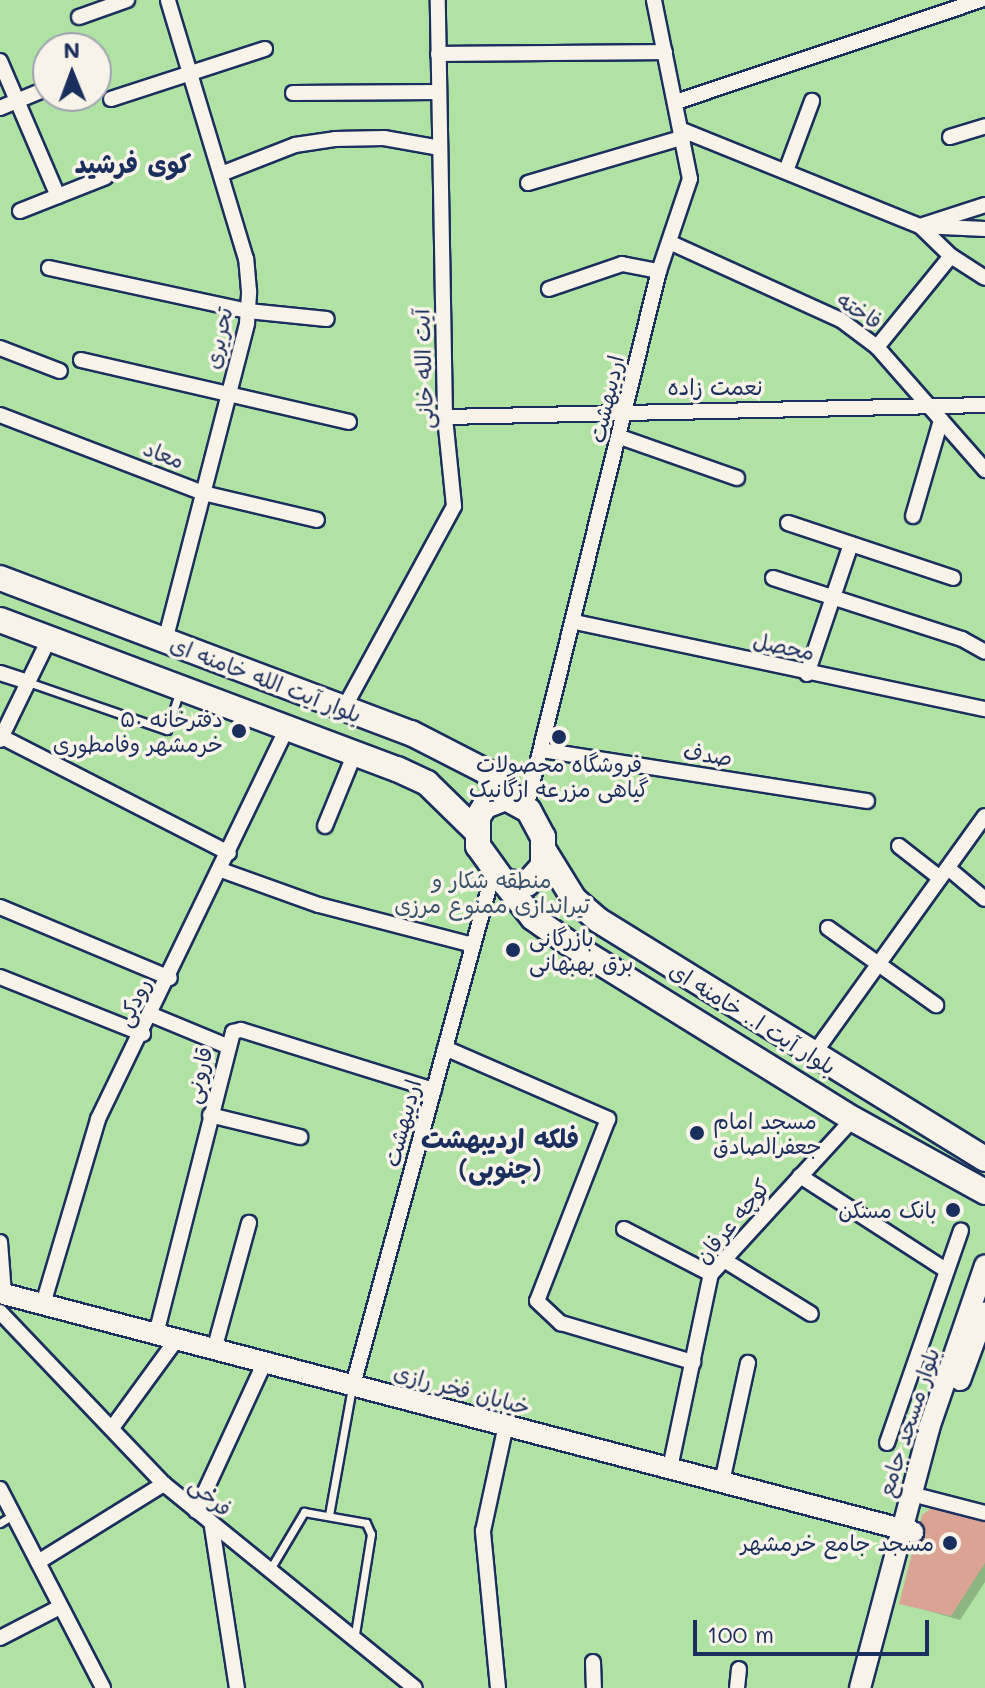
<!DOCTYPE html>
<meta charset="utf-8">
<style>
body{margin:0}
#map{position:relative;width:985px;height:1688px;overflow:hidden;background:#efdbce;font-family:Mali,"Playpen Sans Arabic",sans-serif}
div>[style]{position:absolute}
.green>*{inset:0;background:#b0e3a3}
.shadow>*{inset:0;background:#0003}
.building>*{inset:0;background:#dba393}
.roads{filter:drop-shadow(2px 0 #1b2f5e) drop-shadow(-2px 0 #1b2f5e) drop-shadow(0 2px #1b2f5e) drop-shadow(0 -2px #1b2f5e)}
.lane>*{height:7px;margin:-3.5px;padding:0 3.5px;transform-origin:3.5px;border-radius:3.5px;background:#f7f3e8}
.street>*{height:14px;margin:-7px;padding:0 7px;transform-origin:7px;border-radius:7px;background:#f7f3e8}
.secondary>*{height:20px;margin:-10px;padding:0 10px;transform-origin:10px;border-radius:10px;background:#f7f3e8}
.primary>*{height:24px;margin:-12px;padding:0 12px;transform-origin:12px;border-radius:12px;background:#f7f3e8}
.dots>*{width:22px;height:22px;translate:-50% -50%;box-sizing:border-box;border:4px solid #f7f3e8;border-radius:50%}
span{translate:-50% -50%;white-space:nowrap;text-align:center;line-height:1.15;-webkit-text-stroke:7px #f7f3e8;paint-order:stroke}
.street-label{font-size:22px;color:#1b2f5e}
.poi-label{font-size:22px;color:#1b2f5e}
.right{translate:-100% -50%;text-align:right}
.left{translate:0 -50%;text-align:left}
.park-label{font-size:22px;color:#39536c}
.quarter-label{font-size:26px;color:#1b2f5e;font-weight:700}
.north{position:absolute;left:32px;top:32px;width:80px;height:80px;box-sizing:border-box;background:#f7f3e8;border:2px solid #9fa5b1;border-radius:50%;rotate:359deg;font-size:22px;font-weight:700;line-height:32px;text-align:center;color:#1b2f5e}
.north::after{content:'';display:block;margin:auto;width:28px;height:36px;background:#1b2f5e;clip-path:polygon(50% 0,100% 100%,50% 72%,0 100%)}
.scale{position:absolute;left:693px;top:1620px;width:236px;height:36px;box-sizing:border-box;border:4px solid #1b2f5e;border-top:0;padding-left:10px;font-size:24px;line-height:28px;white-space:nowrap;color:#1b2f5e;-webkit-text-stroke:6px #f7f3e8;paint-order:stroke}
</style>
<div id="map">
<div class="green">
<div style="clip-path:polygon(evenodd,0 0,985px 0,985px 1688px,0 1688px,0 0,48px 48px,96px 48px,96px 96px,48px 96px,48px 48px)"></div>
</div>
<div class="shadow">
<div style="clip-path:polygon(985px 1524px,985px 1582px,960px 1620px,901px 1603px)"></div>
</div>
<div class="building">
<div style="clip-path:polygon(933px 1507px,985px 1522px,985px 1563px,951px 1616px,899px 1604px,922px 1515px)"></div>
</div>
<div class="roads">
<div class="lane">
<div style="left:28px;top:682px;width:147px;rotate:19.1deg"></div>
<div style="left:167px;top:730px;width:40px;rotate:-72deg"></div>
<div style="left:329px;top:1515px;width:130px;rotate:-79.8deg"></div>
<div style="left:0;top:1523px;width:15px;rotate:-32deg"></div>
<div style="left:269px;top:1571px;width:69px;rotate:-59.3deg"></div>
<div style="left:304px;top:1512px;width:63px;rotate:10.1deg"></div>
<div style="left:366px;top:1523px;width:12px;rotate:66deg"></div>
<div style="left:371px;top:1534px;width:107px;rotate:99.1deg"></div>
</div>
<div class="street">
<div style="left:79px;top:17px;width:51px;rotate:-19.5deg"></div>
<div style="left:438px;top:54px;width:227px;rotate:-0.5deg"></div>
<div style="left:0;top:61px;width:147px;rotate:66.8deg"></div>
<div style="left:293px;top:93px;width:146px;rotate:-0.4deg"></div>
<div style="left:111px;top:99px;width:162px;rotate:-18deg"></div>
<div style="left:676px;top:102px;width:322px;rotate:-18.5deg"></div>
<div style="left:0;top:108px;width:52px;rotate:-22.6deg"></div>
<div style="left:682px;top:130px;width:257px;rotate:22deg"></div>
<div style="left:920px;top:226px;width:65px;rotate:2.6deg"></div>
<div style="left:950px;top:137px;width:37px;rotate:-17deg"></div>
<div style="left:786px;top:171px;width:75px;rotate:-69.6deg"></div>
<div style="left:221px;top:174px;width:79px;rotate:-21.4deg"></div>
<div style="left:295px;top:145px;width:40px;rotate:-8.5deg"></div>
<div style="left:335px;top:139px;width:49px;rotate:-1.2deg"></div>
<div style="left:384px;top:138px;width:57px;rotate:10.1deg"></div>
<div style="left:528px;top:183px;width:163px;rotate:-16.4deg"></div>
<div style="left:985px;top:205px;width:68px;rotate:162.1deg"></div>
<div style="left:920px;top:226px;width:43px;rotate:44.1deg"></div>
<div style="left:951px;top:256px;width:40px;rotate:32.9deg"></div>
<div style="left:20px;top:211px;width:92px;rotate:-21.6deg"></div>
<div style="left:669px;top:242px;width:189px;rotate:24.4deg"></div>
<div style="left:841px;top:320px;width:45px;rotate:36.9deg"></div>
<div style="left:877px;top:347px;width:164px;rotate:48.7deg"></div>
<div style="left:49px;top:268px;width:204px;rotate:12.2deg"></div>
<div style="left:248px;top:311px;width:79px;rotate:5.8deg"></div>
<div style="left:549px;top:289px;width:77px;rotate:-18.9deg"></div>
<div style="left:622px;top:264px;width:38px;rotate:11deg"></div>
<div style="left:877px;top:347px;width:117px;rotate:-50.9deg"></div>
<div style="left:0;top:348px;width:64px;rotate:21deg"></div>
<div style="left:81px;top:360px;width:275px;rotate:13deg"></div>
<div style="left:0;top:415px;width:217px;rotate:21deg"></div>
<div style="left:203px;top:493px;width:117px;rotate:13.3deg"></div>
<div style="left:445px;top:417px;width:540px;rotate:-1.27deg"></div>
<div style="left:620px;top:437px;width:124px;rotate:19.3deg"></div>
<div style="left:913px;top:516px;width:100px;rotate:-73.7deg"></div>
<div style="left:788px;top:523px;width:174px;rotate:18.4deg"></div>
<div style="left:773px;top:578px;width:199px;rotate:17.9deg"></div>
<div style="left:962px;top:639px;width:26px;rotate:29deg"></div>
<div style="left:575px;top:622px;width:419px;rotate:12deg"></div>
<div style="left:165px;top:641px;width:328px;rotate:-75.5deg"></div>
<div style="left:247px;top:323px;width:32px;rotate:-86deg"></div>
<div style="left:249px;top:291px;width:32px;rotate:-95deg"></div>
<div style="left:246px;top:259px;width:270px;rotate:-106.8deg"></div>
<div style="left:0;top:673px;width:29px;rotate:18deg"></div>
<div style="left:807px;top:674px;width:137px;rotate:-71.3deg"></div>
<div style="left:344px;top:708px;width:230px;rotate:-61.4deg"></div>
<div style="left:454px;top:506px;width:89px;rotate:-95.8deg"></div>
<div style="left:445px;top:417px;width:417px;rotate:-91deg"></div>
<div style="left:0;top:736px;width:257px;rotate:27.1deg"></div>
<div style="left:0;top:740px;width:112px;rotate:-64.1deg"></div>
<div style="left:541px;top:750px;width:330px;rotate:8.9deg"></div>
<div style="left:526px;top:808px;width:553px;rotate:-76.09deg"></div>
<div style="left:659px;top:271px;width:97px;rotate:-71.4deg"></div>
<div style="left:690px;top:179px;width:183px;rotate:-101.4deg"></div>
<div style="left:325px;top:826px;width:79px;rotate:-67.7deg"></div>
<div style="left:899px;top:846px;width:52px;rotate:38deg"></div>
<div style="left:948px;top:868px;width:48px;rotate:40deg"></div>
<div style="left:221px;top:870px;width:104px;rotate:19.7deg"></div>
<div style="left:319px;top:905px;width:159px;rotate:14.6deg"></div>
<div style="left:0;top:907px;width:184px;rotate:22.7deg"></div>
<div style="left:828px;top:928px;width:133px;rotate:35.5deg"></div>
<div style="left:0;top:977px;width:154px;rotate:21.7deg"></div>
<div style="left:152px;top:1015px;width:81px;rotate:22.5deg"></div>
<div style="left:445px;top:1048px;width:178px;rotate:23.5deg"></div>
<div style="left:608px;top:1119px;width:195px;rotate:111.3deg"></div>
<div style="left:537px;top:1301px;width:33px;rotate:43deg"></div>
<div style="left:561px;top:1323px;width:138px;rotate:16.5deg"></div>
<div style="left:813px;top:1055px;width:294px;rotate:-54.3deg"></div>
<div style="left:210px;top:1115px;width:93px;rotate:13.7deg"></div>
<div style="left:800px;top:1176px;width:174px;rotate:32.8deg"></div>
<div style="left:624px;top:1229px;width:98px;rotate:27.3deg"></div>
<div style="left:0;top:1242px;width:52px;rotate:85.6deg"></div>
<div style="left:724px;top:1260px;width:102px;rotate:31.8deg"></div>
<div style="left:43px;top:1304px;width:193px;rotate:-73.4deg"></div>
<div style="left:98px;top:1119px;width:434px;rotate:-64.2deg"></div>
<div style="left:0;top:1312px;width:238px;rotate:46.4deg"></div>
<div style="left:164px;top:1484px;width:323px;rotate:39.1deg"></div>
<div style="left:156px;top:1334px;width:312px;rotate:-75.7deg"></div>
<div style="left:233px;top:1032px;width:8px;rotate:-14deg"></div>
<div style="left:241px;top:1030px;width:202px;rotate:17.3deg"></div>
<div style="left:214px;top:1350px;width:132px;rotate:-74.6deg"></div>
<div style="left:353px;top:1385px;width:531px;rotate:-74.71deg"></div>
<div style="left:112px;top:1428px;width:110px;rotate:-53.9deg"></div>
<div style="left:887px;top:1443px;width:225px;rotate:-70.8deg"></div>
<div style="left:670px;top:1468px;width:198px;rotate:-78.1deg"></div>
<div style="left:711px;top:1274px;width:210px;rotate:-47.5deg"></div>
<div style="left:722px;top:1482px;width:122px;rotate:-77.7deg"></div>
<div style="left:0;top:1489px;width:224px;rotate:62.6deg"></div>
<div style="left:923px;top:1497px;width:64px;rotate:14.5deg"></div>
<div style="left:196px;top:1511px;width:160px;rotate:-65.2deg"></div>
<div style="left:212px;top:1527px;width:163px;rotate:81.2deg"></div>
<div style="left:38px;top:1562px;width:148px;rotate:-31.8deg"></div>
<div style="left:0;top:1638px;width:68px;rotate:-27.3deg"></div>
<div style="left:593px;top:1662px;width:26px;rotate:88deg"></div>
<div style="left:498px;top:1688px;width:158px;rotate:-95.5deg"></div>
<div style="left:483px;top:1531px;width:108px;rotate:-77.8deg"></div>
<div style="left:737px;top:1688px;width:19px;rotate:-84deg"></div>
</div>
<div class="secondary">
<div style="left:0;top:1293px;width:944px;rotate:14.67deg"></div>
<div style="left:960px;top:1380px;width:72px;rotate:-69.8deg"></div>
<div style="left:860px;top:1688px;width:269px;rotate:-75.1deg"></div>
<div style="left:929px;top:1428px;width:172px;rotate:-71deg"></div>
</div>
<div class="primary">
<div style="left:0;top:578px;width:439px;rotate:20.7deg"></div>
<div style="left:411px;top:733px;width:83px;rotate:27.2deg"></div>
<div style="left:485px;top:771px;width:45px;rotate:43.2deg"></div>
<div style="left:0;top:620px;width:424px;rotate:20.6deg"></div>
<div style="left:397px;top:769px;width:33px;rotate:25deg"></div>
<div style="left:427px;top:783px;width:69px;rotate:44.4deg"></div>
<div style="left:506px;top:798px;width:26px;rotate:29deg"></div>
<div style="left:529px;top:811px;width:30px;rotate:62deg"></div>
<div style="left:543px;top:837px;width:29px;rotate:90deg"></div>
<div style="left:543px;top:866px;width:24px;rotate:132deg"></div>
<div style="left:527px;top:884px;width:23px;rotate:-175deg"></div>
<div style="left:504px;top:882px;width:44px;rotate:-125.8deg"></div>
<div style="left:478px;top:846px;width:29px;rotate:-90deg"></div>
<div style="left:478px;top:817px;width:13px;rotate:-58deg"></div>
<div style="left:485px;top:806px;width:22px;rotate:-21deg"></div>
<div style="left:545px;top:852px;width:55px;rotate:58.3deg"></div>
<div style="left:574px;top:899px;width:32px;rotate:41deg"></div>
<div style="left:598px;top:920px;width:455px;rotate:31.7deg"></div>
<div style="left:504px;top:882px;width:46px;rotate:51.1deg"></div>
<div style="left:533px;top:918px;width:38px;rotate:35deg"></div>
<div style="left:564px;top:940px;width:340px;rotate:31.8deg"></div>
<div style="left:853px;top:1119px;width:151px;rotate:28.9deg"></div>
</div>
</div>
<div class="dots">
<div style="left:239px;top:731px;background:#1b2f5e"></div>
<div style="left:559px;top:737px;background:#1b2f5e"></div>
<div style="left:513px;top:950px;background:#1b2f5e"></div>
<div style="left:697px;top:1133px;background:#1b2f5e"></div>
<div style="left:953px;top:1210px;background:#1b2f5e"></div>
<div style="left:950px;top:1543px;background:#1b2f5e"></div>
</div>
<div class="street-label">
<span style="left:860px;top:310px;rotate:33deg">فاخته</span>
<span style="left:218px;top:338px;rotate:-78deg">تحریری</span>
<span style="left:423px;top:369px;rotate:-92deg">آیت الله خانی</span>
<span style="left:715px;top:387px">نعمت زاده</span>
<span style="left:606px;top:399px;rotate:-77deg">اردیبهشت</span>
<span style="left:164px;top:454px;rotate:21deg">معاد</span>
<span style="left:784px;top:646px;rotate:12deg">محصل</span>
<span style="left:266px;top:679px;rotate:21deg">بلوار آیت الله خامنه ای</span>
<span style="left:708px;top:754px;rotate:9deg">صدف</span>
<span style="left:133px;top:1002px;rotate:-64deg">رودکی</span>
<span style="left:753px;top:1018px;rotate:32deg">بلوار آیت ا.. خامنه ای</span>
<span style="left:198px;top:1075px;rotate:-76deg">قارونی</span>
<span style="left:402px;top:1123px;rotate:-75deg">اردیبهشت</span>
<span style="left:732px;top:1221px;rotate:-50deg">کوچه عرفان</span>
<span style="left:462px;top:1389px;rotate:15deg">خیابان فخر رازی</span>
<span style="left:908px;top:1422px;rotate:-72deg">بلوار مسجد جامع</span>
<span style="left:211px;top:1496px;rotate:41deg">فرخی</span>
</div>
<div class="poi-label">
<span class="right" style="left:223px;top:731px">دفترخانه ۵۰<br>خرمشهر وفامطوری</span>
<span style="left:559px;top:776px">فروشگاه محصولات<br>گیاهی مزرعه ارگانیک</span>
<span class="left" style="left:529px;top:950px">بازرگانی<br>برق بهبهانی</span>
<span class="left" style="left:713px;top:1133px">مسجد امام<br>جعفرالصادق</span>
<span class="right" style="left:937px;top:1210px">بانک مسکن</span>
<span class="right" style="left:934px;top:1543px">مسجد جامع خرمشهر</span>
</div>
<div class="park-label">
<span style="left:492px;top:892px">منطقه شکار و<br>تیراندازی ممنوع مرزی</span>
</div>
<div class="quarter-label">
<span style="left:133px;top:164px">کوی فرشید</span>
<span style="left:500px;top:1154px">فلکه اردیبهشت<br>(جنوبی)</span>
</div>
<div class="north">N</div>
<div class="scale">100 m</div>
</div>
